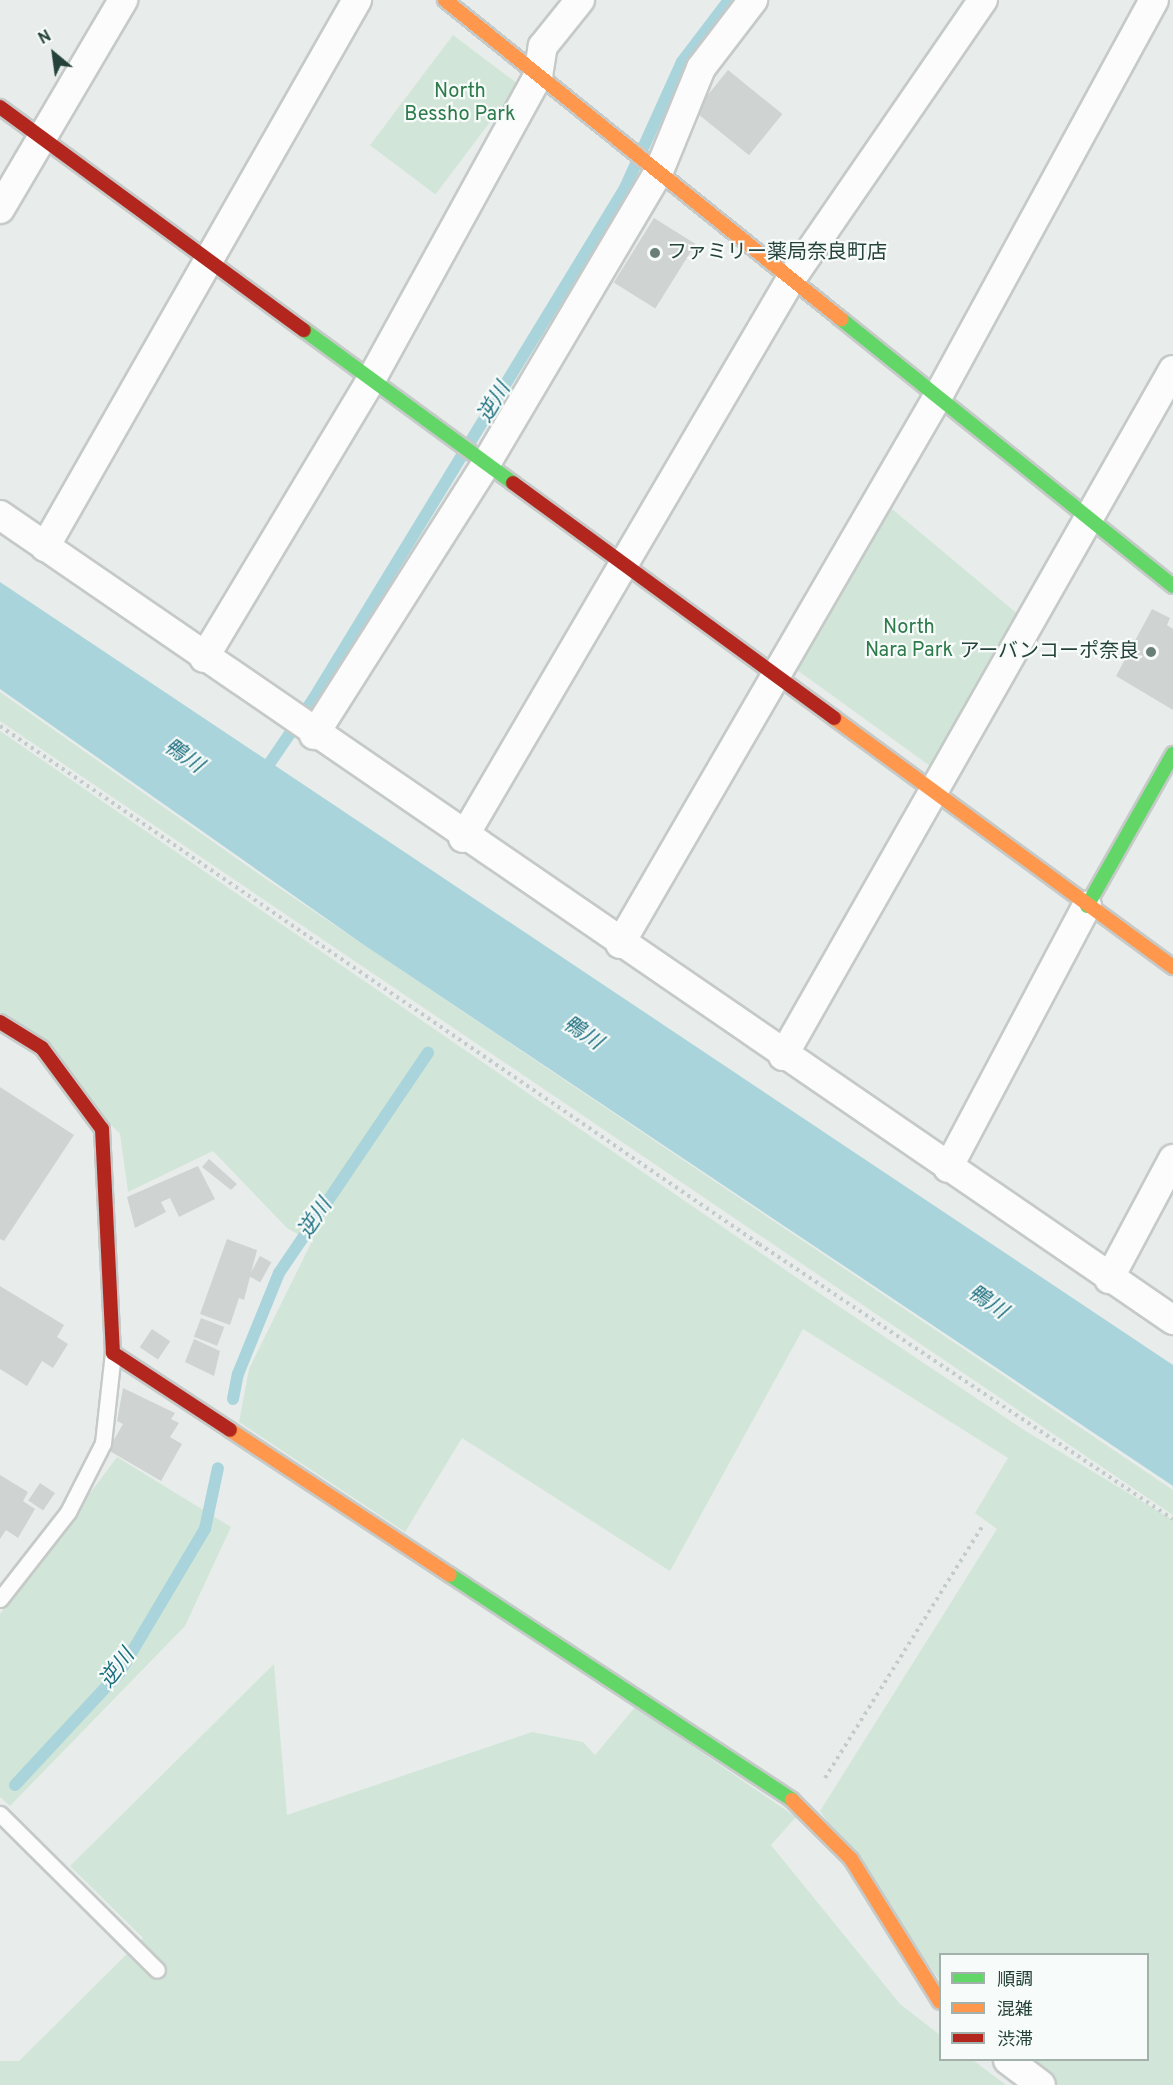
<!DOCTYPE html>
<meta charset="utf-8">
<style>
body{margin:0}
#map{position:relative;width:1173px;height:2085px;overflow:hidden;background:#e8edeb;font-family:Overpass,"Noto Sans JP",sans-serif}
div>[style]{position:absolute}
.green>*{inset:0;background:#d1e6d8;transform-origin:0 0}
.water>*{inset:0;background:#a9d4db}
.stream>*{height:12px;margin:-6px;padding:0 6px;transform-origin:6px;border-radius:6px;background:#a9d4db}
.building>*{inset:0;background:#cfd4d2;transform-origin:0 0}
.path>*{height:4px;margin-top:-2px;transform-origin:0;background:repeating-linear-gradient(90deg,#c3ccca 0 3px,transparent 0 7.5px)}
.roads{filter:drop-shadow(2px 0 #c5cac8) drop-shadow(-2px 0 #c5cac8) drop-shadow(0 2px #c5cac8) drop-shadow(0 -2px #c5cac8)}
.lane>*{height:15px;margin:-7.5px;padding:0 7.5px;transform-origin:7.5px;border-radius:7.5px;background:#fcfcfc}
.street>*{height:28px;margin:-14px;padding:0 14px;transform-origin:14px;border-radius:14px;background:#fcfcfc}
.fast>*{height:14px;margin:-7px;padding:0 7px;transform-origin:7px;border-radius:7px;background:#63d668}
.slow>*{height:14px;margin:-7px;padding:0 7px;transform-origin:7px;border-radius:7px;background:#ff974d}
.jam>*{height:14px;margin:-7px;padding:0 7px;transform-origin:7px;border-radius:7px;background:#b3261e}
.dots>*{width:16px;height:16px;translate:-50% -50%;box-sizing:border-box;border:3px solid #f7fbf9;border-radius:50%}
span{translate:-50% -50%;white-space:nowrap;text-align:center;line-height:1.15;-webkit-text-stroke:4.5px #f7fbf9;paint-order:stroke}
.park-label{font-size:20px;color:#2d7a4b}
.poi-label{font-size:20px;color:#24423a}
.left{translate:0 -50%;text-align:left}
.right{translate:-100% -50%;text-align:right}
.water-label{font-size:21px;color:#1c6f80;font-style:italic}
.legend{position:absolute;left:939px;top:1953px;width:210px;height:108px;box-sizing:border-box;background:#f7fbf9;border:2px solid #a3b1ad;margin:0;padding:8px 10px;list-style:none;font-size:18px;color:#24423a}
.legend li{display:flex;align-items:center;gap:12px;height:30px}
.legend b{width:30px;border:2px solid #a3b1ad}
.north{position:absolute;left:24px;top:24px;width:60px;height:60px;-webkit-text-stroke:4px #f7fbf9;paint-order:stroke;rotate:331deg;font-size:16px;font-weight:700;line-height:24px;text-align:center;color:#24423a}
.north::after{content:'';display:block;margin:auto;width:21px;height:27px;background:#24423a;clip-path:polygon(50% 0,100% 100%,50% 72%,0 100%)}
</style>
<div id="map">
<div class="green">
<div style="left:453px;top:35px;width:82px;height:138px;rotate:37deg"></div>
<div style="clip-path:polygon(891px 508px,1019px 615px,930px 766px,797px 670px)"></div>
<div style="clip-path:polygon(0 692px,266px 879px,1173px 1490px,1173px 1515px,0 721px)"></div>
<div style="clip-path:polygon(0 731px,822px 1295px,1024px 1430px,1173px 1520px,1173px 2085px,1056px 2085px,1025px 2060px,1148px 2060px,1148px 1954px,940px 1954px,940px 1981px,820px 1811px,997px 1529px,975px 1513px,1008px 1458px,803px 1329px,670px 1571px,462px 1438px,405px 1532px,239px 1422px,249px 1369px,312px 1241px,288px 1229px,213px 1151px,128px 1192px,120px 1134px,0 1012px)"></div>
<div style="clip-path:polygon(117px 1457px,231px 1527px,185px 1626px,10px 1806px,0 1797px,0 1614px)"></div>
<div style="clip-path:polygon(274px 1664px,287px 1815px,532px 1732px,583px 1742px,595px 1755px,635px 1707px,796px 1817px,771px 1845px,900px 2004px,940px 2035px,940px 2060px,973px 2060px,1006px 2085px,0 2085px,0 2061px,19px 2061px,143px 1938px,70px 1866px)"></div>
</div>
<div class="water">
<div style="clip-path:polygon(0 582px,1173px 1365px,1173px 1486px,364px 945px,0 689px)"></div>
</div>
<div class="stream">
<div style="left:261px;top:776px;width:94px;rotate:-55.8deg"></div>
<div style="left:314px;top:698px;width:597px;rotate:-58.62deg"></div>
<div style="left:625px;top:188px;width:138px;rotate:-65.7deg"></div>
<div style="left:682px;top:62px;width:78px;rotate:-52.8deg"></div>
<div style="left:233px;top:1399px;width:25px;rotate:-79deg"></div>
<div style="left:238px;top:1374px;width:109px;rotate:-67.9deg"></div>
<div style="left:279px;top:1273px;width:266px;rotate:-55.9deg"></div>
<div style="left:15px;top:1785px;width:154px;rotate:-47.1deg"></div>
<div style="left:120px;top:1672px;width:166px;rotate:-59.3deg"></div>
<div style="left:205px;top:1529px;width:62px;rotate:-78deg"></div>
</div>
<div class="building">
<div style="left:728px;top:70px;width:70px;height:53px;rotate:39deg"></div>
<div style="left:654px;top:218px;width:49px;height:76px;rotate:32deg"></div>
<div style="clip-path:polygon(1152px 609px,1170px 618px,1167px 625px,1173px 629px,1173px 710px,1116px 676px)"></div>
<div style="clip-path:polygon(0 1087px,74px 1135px,4px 1241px,0 1239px)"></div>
<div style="clip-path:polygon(209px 1159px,237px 1184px,231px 1190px,202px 1167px)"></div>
<div style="clip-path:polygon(198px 1166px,215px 1199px,179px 1217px,170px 1198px,161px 1202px,166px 1212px,135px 1228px,127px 1197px)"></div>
<div style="clip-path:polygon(227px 1239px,257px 1250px,244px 1300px,239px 1298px,230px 1325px,200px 1314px)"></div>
<div style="left:260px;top:1256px;width:13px;height:23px;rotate:29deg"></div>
<div style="clip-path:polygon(0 1286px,64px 1325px,57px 1337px,68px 1344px,53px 1368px,42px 1361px,27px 1386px,0 1369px)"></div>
<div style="left:201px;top:1318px;width:25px;height:20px;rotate:21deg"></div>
<div style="left:152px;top:1329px;width:22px;height:22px;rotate:34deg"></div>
<div style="clip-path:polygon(194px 1339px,220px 1351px,214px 1376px,185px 1362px)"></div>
<div style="clip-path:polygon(123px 1388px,175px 1413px,171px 1419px,179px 1423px,170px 1437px,182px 1444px,161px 1481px,108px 1450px,123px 1424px,117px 1421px)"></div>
<div style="clip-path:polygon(0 1475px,28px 1492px,23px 1501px,35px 1509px,18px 1538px,6px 1530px,0 1539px)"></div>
<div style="left:40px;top:1483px;width:18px;height:21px;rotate:34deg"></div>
</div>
<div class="path">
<div style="left:0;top:726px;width:919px;rotate:34.31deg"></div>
<div style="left:759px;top:1244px;width:497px;rotate:33.6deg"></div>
<div style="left:825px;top:1778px;width:296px;rotate:-58deg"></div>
</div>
<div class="roads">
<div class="lane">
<div style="left:0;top:1599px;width:110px;rotate:-52deg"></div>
<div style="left:68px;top:1512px;width:77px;rotate:-63.1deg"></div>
<div style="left:103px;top:1443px;width:91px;rotate:-83.7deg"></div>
<div style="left:0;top:1814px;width:221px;rotate:44.8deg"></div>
</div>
<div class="street">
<div style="left:0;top:209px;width:243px;rotate:-59.5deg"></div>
<div style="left:0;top:515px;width:1423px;rotate:34.46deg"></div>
<div style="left:45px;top:547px;width:630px;rotate:-60.3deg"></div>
<div style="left:204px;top:658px;width:327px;rotate:-59deg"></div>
<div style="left:372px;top:378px;width:345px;rotate:-61.2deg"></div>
<div style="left:538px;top:76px;width:30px;rotate:-81deg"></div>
<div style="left:543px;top:46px;width:59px;rotate:-51.2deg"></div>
<div style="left:314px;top:735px;width:323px;rotate:-57.6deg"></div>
<div style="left:487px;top:462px;width:338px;rotate:-59.4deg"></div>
<div style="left:659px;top:171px;width:111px;rotate:-67.8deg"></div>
<div style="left:701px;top:68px;width:86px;rotate:-52.6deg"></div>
<div style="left:463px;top:838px;width:648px;rotate:-59.6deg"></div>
<div style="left:791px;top:279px;width:339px;rotate:-55.5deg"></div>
<div style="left:620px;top:944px;width:631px;rotate:-59.86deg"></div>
<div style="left:937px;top:398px;width:453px;rotate:-61.4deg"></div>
<div style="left:783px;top:1056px;width:789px;rotate:-60.38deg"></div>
<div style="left:948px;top:1168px;width:297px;rotate:-62.1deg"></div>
<div style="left:1109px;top:1279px;width:136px;rotate:-61.9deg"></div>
<div style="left:1008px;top:2060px;width:41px;rotate:37.1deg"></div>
</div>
<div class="fast">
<div style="left:841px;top:319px;width:426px;rotate:38.8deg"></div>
<div style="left:304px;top:330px;width:259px;rotate:36.2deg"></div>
<div style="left:1087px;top:906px;width:175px;rotate:-60.5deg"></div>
<div style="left:450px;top:1575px;width:409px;rotate:33.3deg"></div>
</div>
<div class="slow">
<div style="left:445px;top:0;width:509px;rotate:38.85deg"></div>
<div style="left:834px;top:718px;width:421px;rotate:36.3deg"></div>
<div style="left:230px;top:1430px;width:263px;rotate:33.4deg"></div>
<div style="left:792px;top:1800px;width:83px;rotate:45deg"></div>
<div style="left:851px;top:1859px;width:168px;rotate:58.1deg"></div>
</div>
<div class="jam">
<div style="left:0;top:107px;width:377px;rotate:36.3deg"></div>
<div style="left:513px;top:483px;width:398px;rotate:36.2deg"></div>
<div style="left:0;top:1022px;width:49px;rotate:31.8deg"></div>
<div style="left:42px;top:1048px;width:101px;rotate:53.5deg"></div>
<div style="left:102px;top:1129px;width:224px;rotate:87.2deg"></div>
<div style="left:113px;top:1353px;width:140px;rotate:33.3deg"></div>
</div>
</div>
<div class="dots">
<div style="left:655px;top:253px;background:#697e78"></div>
<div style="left:1151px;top:652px;background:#697e78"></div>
</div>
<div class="park-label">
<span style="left:460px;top:104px">North<br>Bessho Park</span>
<span style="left:909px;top:640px">North<br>Nara Park</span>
</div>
<div class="poi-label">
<span class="left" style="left:667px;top:253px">ファミリー薬局奈良町店</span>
<span class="right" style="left:1139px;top:652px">アーバンコーポ奈良</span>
</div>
<div class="water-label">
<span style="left:495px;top:403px;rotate:-59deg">逆川</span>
<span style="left:183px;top:757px;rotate:35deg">鴨川</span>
<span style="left:582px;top:1034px;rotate:34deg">鴨川</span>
<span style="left:316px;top:1219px;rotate:-56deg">逆川</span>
<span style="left:987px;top:1303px;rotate:34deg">鴨川</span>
<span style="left:118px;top:1669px;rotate:-53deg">逆川</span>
</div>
<ul class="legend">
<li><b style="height:8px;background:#63d668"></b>順調</li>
<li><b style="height:8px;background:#ff974d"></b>混雑</li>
<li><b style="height:8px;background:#b3261e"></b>渋滞</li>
</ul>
<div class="north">N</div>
</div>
